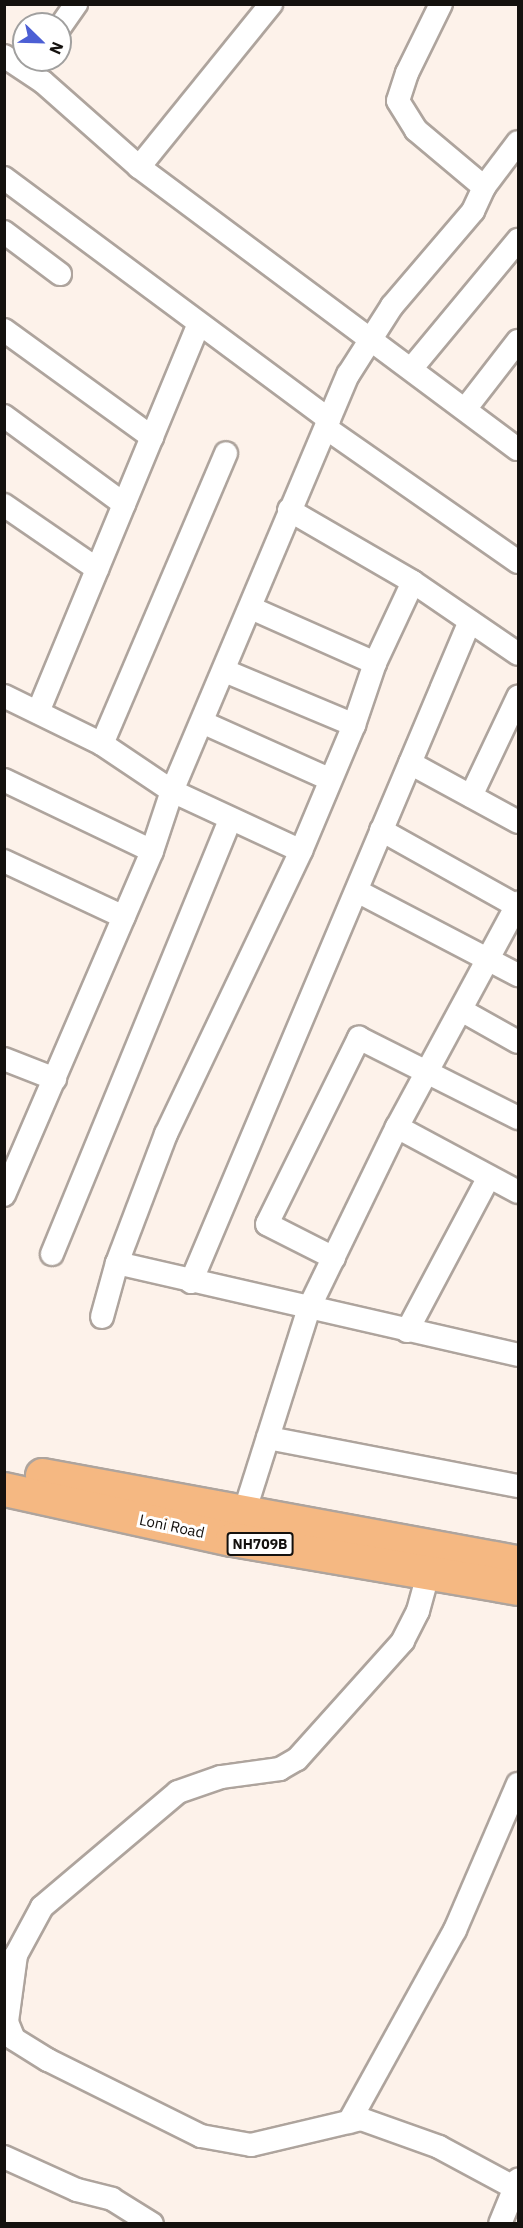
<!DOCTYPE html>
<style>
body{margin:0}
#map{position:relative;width:523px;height:2228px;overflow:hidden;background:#fdf2ea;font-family:"IBM Plex Sans",sans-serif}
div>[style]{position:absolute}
.roads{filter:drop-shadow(2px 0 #aea49d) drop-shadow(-2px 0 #aea49d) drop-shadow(0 2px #aea49d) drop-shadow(0 -2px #aea49d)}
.minor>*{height:22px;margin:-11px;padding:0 11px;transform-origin:11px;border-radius:11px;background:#fff}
.highway>*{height:33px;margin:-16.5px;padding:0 16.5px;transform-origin:16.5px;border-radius:16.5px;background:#f5b882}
span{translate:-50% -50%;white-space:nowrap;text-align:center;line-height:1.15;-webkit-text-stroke:6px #fff;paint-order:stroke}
.shield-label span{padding:2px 4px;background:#fff;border:2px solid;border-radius:4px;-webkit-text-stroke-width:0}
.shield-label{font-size:14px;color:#14110e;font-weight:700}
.street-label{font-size:15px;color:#14110e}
.frame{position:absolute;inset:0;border:6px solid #14110e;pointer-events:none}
.north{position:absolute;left:12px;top:12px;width:60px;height:60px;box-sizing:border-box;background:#fff;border:2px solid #a1a09f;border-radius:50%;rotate:113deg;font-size:16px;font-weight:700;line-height:24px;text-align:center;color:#14110e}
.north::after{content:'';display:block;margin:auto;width:21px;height:27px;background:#4c5fd4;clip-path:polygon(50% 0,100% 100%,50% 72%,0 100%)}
</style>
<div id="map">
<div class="roads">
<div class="minor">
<div style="left:441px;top:4px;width:77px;rotate:116.2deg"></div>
<div style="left:407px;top:73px;width:29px;rotate:108deg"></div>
<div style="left:398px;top:101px;width:34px;rotate:58deg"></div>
<div style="left:416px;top:130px;width:89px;rotate:40deg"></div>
<div style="left:60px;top:27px;width:28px;rotate:-55deg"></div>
<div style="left:4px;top:56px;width:47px;rotate:33.7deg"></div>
<div style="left:43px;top:82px;width:128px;rotate:41.5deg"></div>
<div style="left:139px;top:167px;width:472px;rotate:36.7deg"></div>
<div style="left:139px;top:167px;width:210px;rotate:-51deg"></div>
<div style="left:4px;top:178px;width:405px;rotate:36.6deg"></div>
<div style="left:4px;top:232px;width:70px;rotate:36.9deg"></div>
<div style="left:4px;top:330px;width:183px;rotate:35.9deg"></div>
<div style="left:411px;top:369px;width:168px;rotate:-50.3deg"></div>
<div style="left:466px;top:408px;width:85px;rotate:-52.2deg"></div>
<div style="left:4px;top:416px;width:149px;rotate:36.3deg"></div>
<div style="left:326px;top:428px;width:234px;rotate:34.9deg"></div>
<div style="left:4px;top:505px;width:113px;rotate:34.5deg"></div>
<div style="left:289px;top:510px;width:143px;rotate:30.1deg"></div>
<div style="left:413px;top:582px;width:127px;rotate:34.4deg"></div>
<div style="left:251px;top:608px;width:136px;rotate:23.9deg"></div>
<div style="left:225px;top:671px;width:140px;rotate:22.7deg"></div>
<div style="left:4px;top:696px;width:109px;rotate:26.1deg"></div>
<div style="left:102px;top:744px;width:84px;rotate:33.9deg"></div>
<div style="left:172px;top:791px;width:142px;rotate:24.9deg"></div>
<div style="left:38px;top:712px;width:420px;rotate:-67.5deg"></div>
<div style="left:204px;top:723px;width:137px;rotate:24.1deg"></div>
<div style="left:102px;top:744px;width:316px;rotate:-66.9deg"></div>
<div style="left:410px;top:763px;width:123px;rotate:28.6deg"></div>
<div style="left:4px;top:780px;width:164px;rotate:25.6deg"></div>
<div style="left:471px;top:796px;width:110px;rotate:-64.6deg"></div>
<div style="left:381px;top:830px;width:156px;rotate:29.2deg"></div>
<div style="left:4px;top:861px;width:132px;rotate:25deg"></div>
<div style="left:357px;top:891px;width:182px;rotate:27.6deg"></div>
<div style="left:461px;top:1010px;width:65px;rotate:29.3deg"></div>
<div style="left:4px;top:1059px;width:55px;rotate:21.4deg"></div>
<div style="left:397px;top:1127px;width:137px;rotate:28.2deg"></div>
<div style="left:4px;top:1195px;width:374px;rotate:-66.7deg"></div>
<div style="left:152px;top:851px;width:63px;rotate:-71.6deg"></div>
<div style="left:172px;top:791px;width:452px;rotate:-67.1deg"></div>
<div style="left:348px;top:375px;width:82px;rotate:-57.5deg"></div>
<div style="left:392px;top:306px;width:125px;rotate:-49.5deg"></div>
<div style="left:473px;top:211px;width:26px;rotate:-65deg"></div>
<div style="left:484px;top:187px;width:56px;rotate:-52.9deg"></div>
<div style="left:52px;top:1254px;width:470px;rotate:-67.7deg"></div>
<div style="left:334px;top:1258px;width:75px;rotate:-153.1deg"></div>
<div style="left:267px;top:1224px;width:208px;rotate:-63.7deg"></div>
<div style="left:359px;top:1038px;width:178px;rotate:26.7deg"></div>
<div style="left:117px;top:1263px;width:411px;rotate:12.9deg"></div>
<div style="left:191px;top:1282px;width:717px;rotate:-67.12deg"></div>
<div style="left:102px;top:1317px;width:56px;rotate:-74.5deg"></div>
<div style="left:117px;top:1263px;width:138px;rotate:-69.2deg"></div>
<div style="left:166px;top:1134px;width:314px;rotate:-64.5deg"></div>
<div style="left:301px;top:851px;width:137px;rotate:-67.2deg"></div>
<div style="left:354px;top:725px;width:65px;rotate:-71.3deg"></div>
<div style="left:375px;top:663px;width:89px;rotate:-64.9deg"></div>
<div style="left:407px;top:1331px;width:174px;rotate:-62deg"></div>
<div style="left:268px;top:1438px;width:255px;rotate:10.9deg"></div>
<div style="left:244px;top:1513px;width:215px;rotate:-72.4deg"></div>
<div style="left:309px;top:1308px;width:201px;rotate:-64.1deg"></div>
<div style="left:397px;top:1127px;width:255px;rotate:-61.6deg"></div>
<div style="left:432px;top:1560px;width:53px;rotate:105.4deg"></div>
<div style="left:418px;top:1611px;width:34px;rotate:117deg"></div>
<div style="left:403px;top:1641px;width:159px;rotate:131.9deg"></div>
<div style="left:297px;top:1759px;width:20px;rotate:150deg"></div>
<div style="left:280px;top:1769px;width:60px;rotate:172.3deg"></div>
<div style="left:221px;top:1777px;width:46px;rotate:160.8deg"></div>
<div style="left:178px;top:1792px;width:178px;rotate:139.8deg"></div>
<div style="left:42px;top:1907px;width:55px;rotate:118.4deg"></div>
<div style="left:16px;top:1955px;width:68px;rotate:97.7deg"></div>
<div style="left:7px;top:2022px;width:18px;rotate:68deg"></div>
<div style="left:14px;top:2039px;width:40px;rotate:32deg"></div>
<div style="left:48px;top:2060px;width:171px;rotate:26.4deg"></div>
<div style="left:201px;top:2136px;width:51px;rotate:10.2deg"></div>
<div style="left:251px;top:2145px;width:113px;rotate:-13.3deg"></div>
<div style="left:361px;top:2119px;width:83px;rotate:19.7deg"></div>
<div style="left:439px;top:2147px;width:86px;rotate:28.3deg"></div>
<div style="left:349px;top:2122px;width:219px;rotate:-61.1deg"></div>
<div style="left:455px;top:1930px;width:159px;rotate:-66.7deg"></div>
<div style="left:4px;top:2157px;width:80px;rotate:24.3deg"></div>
<div style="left:77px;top:2190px;width:36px;rotate:14deg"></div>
<div style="left:112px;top:2199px;width:47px;rotate:32deg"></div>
<div style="left:500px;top:2224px;width:48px;rotate:-67.8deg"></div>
</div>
<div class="highway">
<div style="left:42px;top:1475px;width:484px;rotate:10.4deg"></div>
<div style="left:4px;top:1489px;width:233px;rotate:12.4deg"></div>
<div style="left:232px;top:1539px;width:290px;rotate:9.7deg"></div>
</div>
</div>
<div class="shield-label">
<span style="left:260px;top:1544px">NH709B</span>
</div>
<div class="street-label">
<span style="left:172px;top:1526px;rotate:12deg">Loni Road</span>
</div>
<div class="frame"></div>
<div class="north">N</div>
</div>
